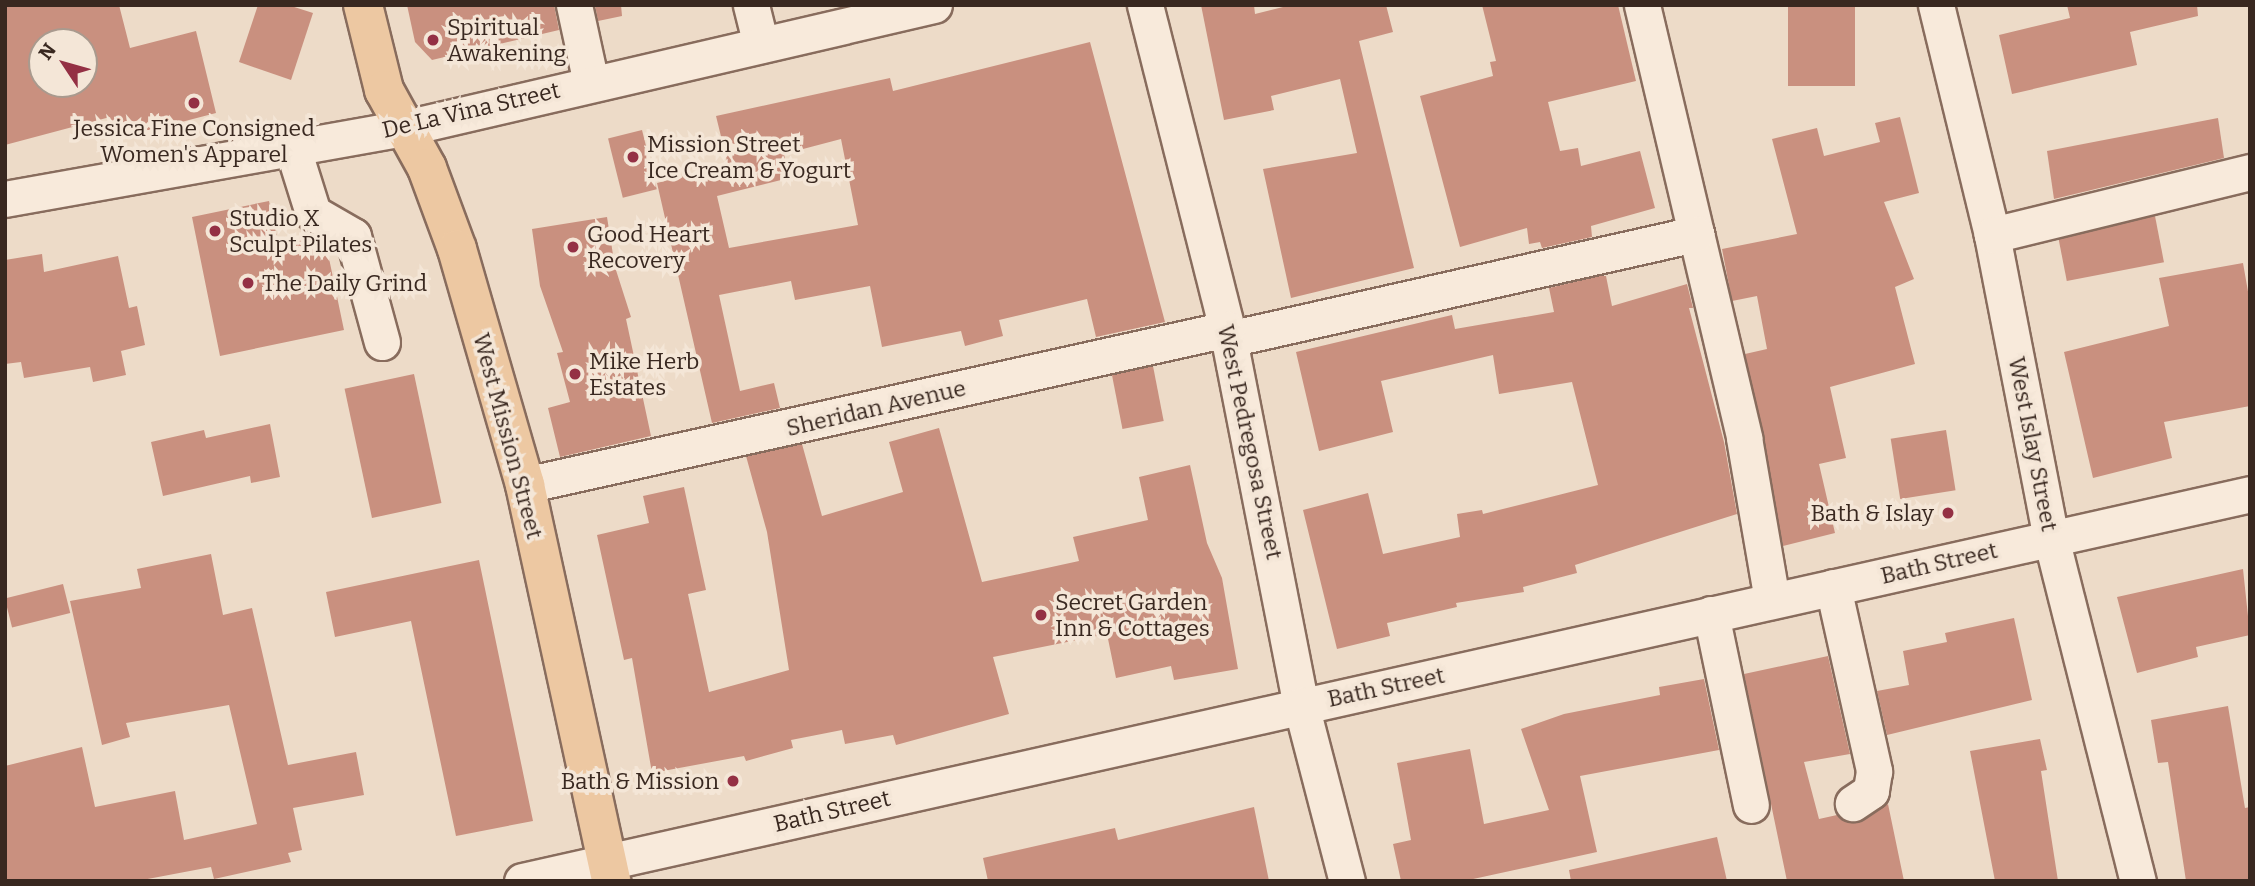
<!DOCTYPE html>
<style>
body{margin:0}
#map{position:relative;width:2255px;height:886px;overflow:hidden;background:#eddbc8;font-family:Bitter,serif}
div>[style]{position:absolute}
.building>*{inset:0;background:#c9907f;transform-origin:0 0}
.roads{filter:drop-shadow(2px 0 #886c5d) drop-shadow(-2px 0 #886c5d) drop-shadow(0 2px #886c5d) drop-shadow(0 -2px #886c5d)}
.minor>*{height:35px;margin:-17.5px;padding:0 17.5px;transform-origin:17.5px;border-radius:17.5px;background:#f8eadb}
.major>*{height:38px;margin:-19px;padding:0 19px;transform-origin:19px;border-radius:19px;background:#edc8a2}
.dots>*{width:19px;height:19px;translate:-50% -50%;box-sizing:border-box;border:4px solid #f4e6d7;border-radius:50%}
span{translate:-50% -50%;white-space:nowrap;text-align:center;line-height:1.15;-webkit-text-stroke:7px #f4e6d7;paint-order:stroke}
.poi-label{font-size:23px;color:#392820}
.left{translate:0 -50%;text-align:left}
.right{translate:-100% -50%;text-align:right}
.street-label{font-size:23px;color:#392820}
.frame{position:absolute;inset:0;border:7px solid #392820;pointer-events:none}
.north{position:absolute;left:28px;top:28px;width:70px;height:70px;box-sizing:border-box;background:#f4e6d7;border:2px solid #a99a8e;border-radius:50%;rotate:306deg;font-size:19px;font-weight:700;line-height:28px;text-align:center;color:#392820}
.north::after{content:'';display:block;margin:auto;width:24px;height:32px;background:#943044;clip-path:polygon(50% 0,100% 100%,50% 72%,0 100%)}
</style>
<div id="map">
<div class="building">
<div style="clip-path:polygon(evenodd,5px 5px,119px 5px,130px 48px,196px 31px,216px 113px,116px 139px,110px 117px,5px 145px,5px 5px,42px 42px,84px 42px,84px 84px,42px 84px,42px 42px)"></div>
<div style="clip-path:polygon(258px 5px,288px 5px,313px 13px,291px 80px,239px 62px)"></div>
<div style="clip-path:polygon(407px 5px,554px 5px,559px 30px,432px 60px,415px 42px)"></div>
<div style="clip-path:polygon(595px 5px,621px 5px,622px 16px,598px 21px)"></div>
<div style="clip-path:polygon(1201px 5px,1254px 5px,1255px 14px,1291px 5px,1386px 5px,1393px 32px,1359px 41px,1414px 268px,1291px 298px,1263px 169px,1357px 153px,1340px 79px,1271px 96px,1274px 110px,1224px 120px)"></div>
<div style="clip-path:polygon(1482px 5px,1618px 5px,1636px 81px,1548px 102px,1560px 151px,1578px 148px,1581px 166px,1640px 151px,1655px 208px,1591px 226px,1592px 237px,1542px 248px,1540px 242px,1529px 244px,1527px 228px,1460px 247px,1420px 96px,1493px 76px,1490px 62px,1496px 61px)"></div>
<div style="left:1788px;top:5px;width:67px;height:81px"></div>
<div style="clip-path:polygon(2067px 5px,2197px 5px,2198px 16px,2130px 32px,2137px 65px,2012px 94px,1999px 35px,2070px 18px)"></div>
<div style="clip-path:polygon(evenodd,1090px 42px,1165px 322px,1096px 337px,1087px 299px,999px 320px,1003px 336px,965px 346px,961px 331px,882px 347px,870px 286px,795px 300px,791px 281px,719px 295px,740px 391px,774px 383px,780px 408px,712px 423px,657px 183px,728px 165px,716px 116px,890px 78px,893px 91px,1090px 42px,841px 139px,858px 225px,729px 248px,717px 196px,789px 178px,784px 154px,841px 139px)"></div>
<div style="clip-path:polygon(1900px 117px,1919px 193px,1884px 202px,1914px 279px,1895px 287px,1915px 364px,1830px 387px,1846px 458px,1819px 464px,1835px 533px,1783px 546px,1745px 354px,1767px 349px,1757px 296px,1732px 301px,1722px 249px,1797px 234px,1772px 139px,1817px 128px,1824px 156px,1880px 142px,1875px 123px)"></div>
<div style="clip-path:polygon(2218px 118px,2224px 158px,2054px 199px,2047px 151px)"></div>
<div style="left:642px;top:130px;width:61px;height:35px;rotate:76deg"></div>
<div style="clip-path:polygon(269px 201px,278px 242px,311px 235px,326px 244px,344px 330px,220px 356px,192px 217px)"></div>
<div style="left:2155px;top:216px;width:47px;height:99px;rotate:79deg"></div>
<div style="clip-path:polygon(607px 217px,615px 267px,631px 317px,626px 319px,651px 436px,560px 457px,548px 408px,570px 402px,557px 353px,563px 352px,540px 286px,532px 229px)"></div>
<div style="clip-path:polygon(42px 254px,44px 272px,118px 256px,129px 308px,137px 306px,145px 345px,121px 351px,126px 375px,93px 382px,90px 367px,24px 378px,21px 362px,5px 364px,5px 260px)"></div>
<div style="clip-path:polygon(2243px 263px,2250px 303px,2250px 406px,2164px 422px,2172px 458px,2093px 478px,2064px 352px,2169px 326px,2159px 278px)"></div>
<div style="clip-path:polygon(1599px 276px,1606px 276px,1612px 306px,1687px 284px,1693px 308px,1689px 308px,1724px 442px,1737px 514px,1575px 565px,1577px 573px,1523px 587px,1524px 592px,1456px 603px,1457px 607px,1387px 623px,1390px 636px,1337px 649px,1303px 510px,1368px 493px,1383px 554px,1460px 537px,1457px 514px,1482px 510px,1483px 514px,1598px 485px,1572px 382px,1499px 394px,1493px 355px,1381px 381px,1393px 432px,1319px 451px,1296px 352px,1452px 315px,1455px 329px,1554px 312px,1549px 288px)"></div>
<div style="left:1153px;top:366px;width:56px;height:42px;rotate:79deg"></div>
<div style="left:414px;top:374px;width:132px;height:71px;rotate:78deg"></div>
<div style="clip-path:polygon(270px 424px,280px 477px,251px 483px,250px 476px,163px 496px,151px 442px,204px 430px,206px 438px)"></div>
<div style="clip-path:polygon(939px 428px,982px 582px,1079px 561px,1073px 537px,1148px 520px,1139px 477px,1190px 465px,1207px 543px,1222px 578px,1238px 669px,1174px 680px,1171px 666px,1116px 678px,1107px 634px,993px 657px,1009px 714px,896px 745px,893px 735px,845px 744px,842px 730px,791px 740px,793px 748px,746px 761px,744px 756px,652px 773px,632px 658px,624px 660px,597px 535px,649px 523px,643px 496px,684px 487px,706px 590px,688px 594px,709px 692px,789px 670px,767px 532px,746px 456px,802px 444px,822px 516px,903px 492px,889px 442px)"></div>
<div style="left:1946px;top:430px;width:61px;height:56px;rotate:81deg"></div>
<div style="clip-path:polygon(211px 554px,223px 615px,252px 608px,288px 765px,356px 752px,364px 795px,293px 808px,302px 850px,288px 853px,291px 862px,214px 879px,211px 867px,137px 881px,5px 881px,5px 766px,82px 747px,95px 807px,175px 791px,184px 840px,257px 824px,229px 705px,126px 723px,130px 737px,102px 745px,70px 601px,141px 588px,137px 569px)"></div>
<div style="clip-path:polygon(479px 560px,533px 821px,456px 836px,411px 621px,335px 637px,326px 592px)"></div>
<div style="clip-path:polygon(2243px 569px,2250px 635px,2196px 647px,2198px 657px,2137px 673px,2117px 597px)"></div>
<div style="left:63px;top:584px;width:30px;height:60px;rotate:76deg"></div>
<div style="clip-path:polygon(2014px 618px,2032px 700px,1887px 735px,1877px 691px,1909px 685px,1903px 651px,1947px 642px,1945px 633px)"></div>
<div style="clip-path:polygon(1828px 656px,1850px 754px,1804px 762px,1819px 819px,1837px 815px,1855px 823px,1888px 804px,1904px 881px,1787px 881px,1744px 674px)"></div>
<div style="clip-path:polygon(1704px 679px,1719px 750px,1580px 776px,1597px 852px,1464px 881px,1401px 881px,1393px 844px,1411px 840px,1397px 763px,1470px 749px,1484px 824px,1549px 810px,1521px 729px,1564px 714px,1660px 695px,1659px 687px)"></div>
<div style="clip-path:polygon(2228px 706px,2245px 808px,2250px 807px,2250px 881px,2186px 881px,2168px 762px,2158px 763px,2151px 720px)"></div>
<div style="clip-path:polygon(2040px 739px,2047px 770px,2041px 771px,2058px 881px,1995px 881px,1970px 751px)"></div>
<div style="clip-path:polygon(1254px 807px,1269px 881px,988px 881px,983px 858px,1115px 828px,1118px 840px)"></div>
<div style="clip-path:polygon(1717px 837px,1727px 881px,1571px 881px,1569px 870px)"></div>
</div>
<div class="roads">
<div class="minor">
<div style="left:574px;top:5px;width:80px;rotate:77.7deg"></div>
<div style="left:751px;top:5px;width:41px;rotate:76deg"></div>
<div style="left:1145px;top:5px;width:334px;rotate:75.8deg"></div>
<div style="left:1227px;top:329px;width:383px;rotate:78.9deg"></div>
<div style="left:1301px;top:705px;width:182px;rotate:75.4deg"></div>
<div style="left:1642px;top:5px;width:445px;rotate:76.7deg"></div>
<div style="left:1744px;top:438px;width:164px;rotate:80.2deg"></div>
<div style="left:1936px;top:5px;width:237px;rotate:76.3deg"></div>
<div style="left:1992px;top:235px;width:309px;rotate:79deg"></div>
<div style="left:2051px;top:538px;width:354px;rotate:75.8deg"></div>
<div style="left:292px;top:146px;width:70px;rotate:72.6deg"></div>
<div style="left:313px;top:213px;width:46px;rotate:29.9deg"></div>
<div style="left:353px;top:236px;width:110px;rotate:74.7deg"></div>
<div style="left:5px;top:199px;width:406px;rotate:-10.1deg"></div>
<div style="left:405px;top:128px;width:543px;rotate:-13.09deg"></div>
<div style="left:1992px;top:235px;width:266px;rotate:-13.7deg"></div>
<div style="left:1229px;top:339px;width:479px;rotate:-12.7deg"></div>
<div style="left:525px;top:485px;width:719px;rotate:-12.53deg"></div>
<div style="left:1833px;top:587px;width:189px;rotate:77.4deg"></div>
<div style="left:1874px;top:771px;width:20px;rotate:99deg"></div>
<div style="left:1871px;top:791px;width:22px;rotate:146deg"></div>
<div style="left:1711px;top:614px;width:195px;rotate:78.2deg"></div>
<div style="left:522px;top:881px;width:1771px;rotate:-12.62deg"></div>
</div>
<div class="major">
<div style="left:363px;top:5px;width:88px;rotate:76.1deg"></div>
<div style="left:384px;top:90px;width:89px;rotate:61.1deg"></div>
<div style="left:427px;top:168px;width:86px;rotate:69.7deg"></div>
<div style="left:457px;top:249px;width:246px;rotate:73.9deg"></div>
<div style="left:525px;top:485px;width:405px;rotate:77.7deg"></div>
</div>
</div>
<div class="dots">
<div style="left:433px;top:40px;background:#943044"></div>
<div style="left:194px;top:103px;background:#943044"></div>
<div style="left:633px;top:157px;background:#943044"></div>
<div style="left:215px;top:231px;background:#943044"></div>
<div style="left:573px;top:247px;background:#943044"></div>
<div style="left:248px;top:283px;background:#943044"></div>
<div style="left:575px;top:374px;background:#943044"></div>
<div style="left:1948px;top:513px;background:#943044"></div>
<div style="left:1041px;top:615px;background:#943044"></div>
<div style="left:733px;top:781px;background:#943044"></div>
</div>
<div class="poi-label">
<span class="left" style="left:447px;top:40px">Spiritual<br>Awakening</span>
<span style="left:194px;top:141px">Jessica Fine Consigned<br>Women's Apparel</span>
<span class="left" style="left:647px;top:157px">Mission Street<br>Ice Cream &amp; Yogurt</span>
<span class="left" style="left:229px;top:231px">Studio X<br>Sculpt Pilates</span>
<span class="left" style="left:587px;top:247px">Good Heart<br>Recovery</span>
<span class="left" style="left:262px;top:283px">The Daily Grind</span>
<span class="left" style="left:589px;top:374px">Mike Herb<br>Estates</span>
<span class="right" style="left:1934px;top:513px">Bath &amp; Islay</span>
<span class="left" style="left:1055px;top:615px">Secret Garden<br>Inn &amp; Cottages</span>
<span class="right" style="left:719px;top:781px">Bath &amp; Mission</span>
</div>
<div class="street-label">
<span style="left:471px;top:110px;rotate:-13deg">De La Vina Street</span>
<span style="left:876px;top:408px;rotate:-13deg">Sheridan Avenue</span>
<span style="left:508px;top:436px;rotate:75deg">West Mission Street</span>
<span style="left:1250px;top:442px;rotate:78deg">West Pedregosa Street</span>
<span style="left:2033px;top:444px;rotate:79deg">West Islay Street</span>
<span style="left:1939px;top:563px;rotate:-13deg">Bath Street</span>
<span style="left:1386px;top:687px;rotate:-12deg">Bath Street</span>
<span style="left:832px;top:811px;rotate:-13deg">Bath Street</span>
</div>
<div class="frame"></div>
<div class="north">N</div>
</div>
